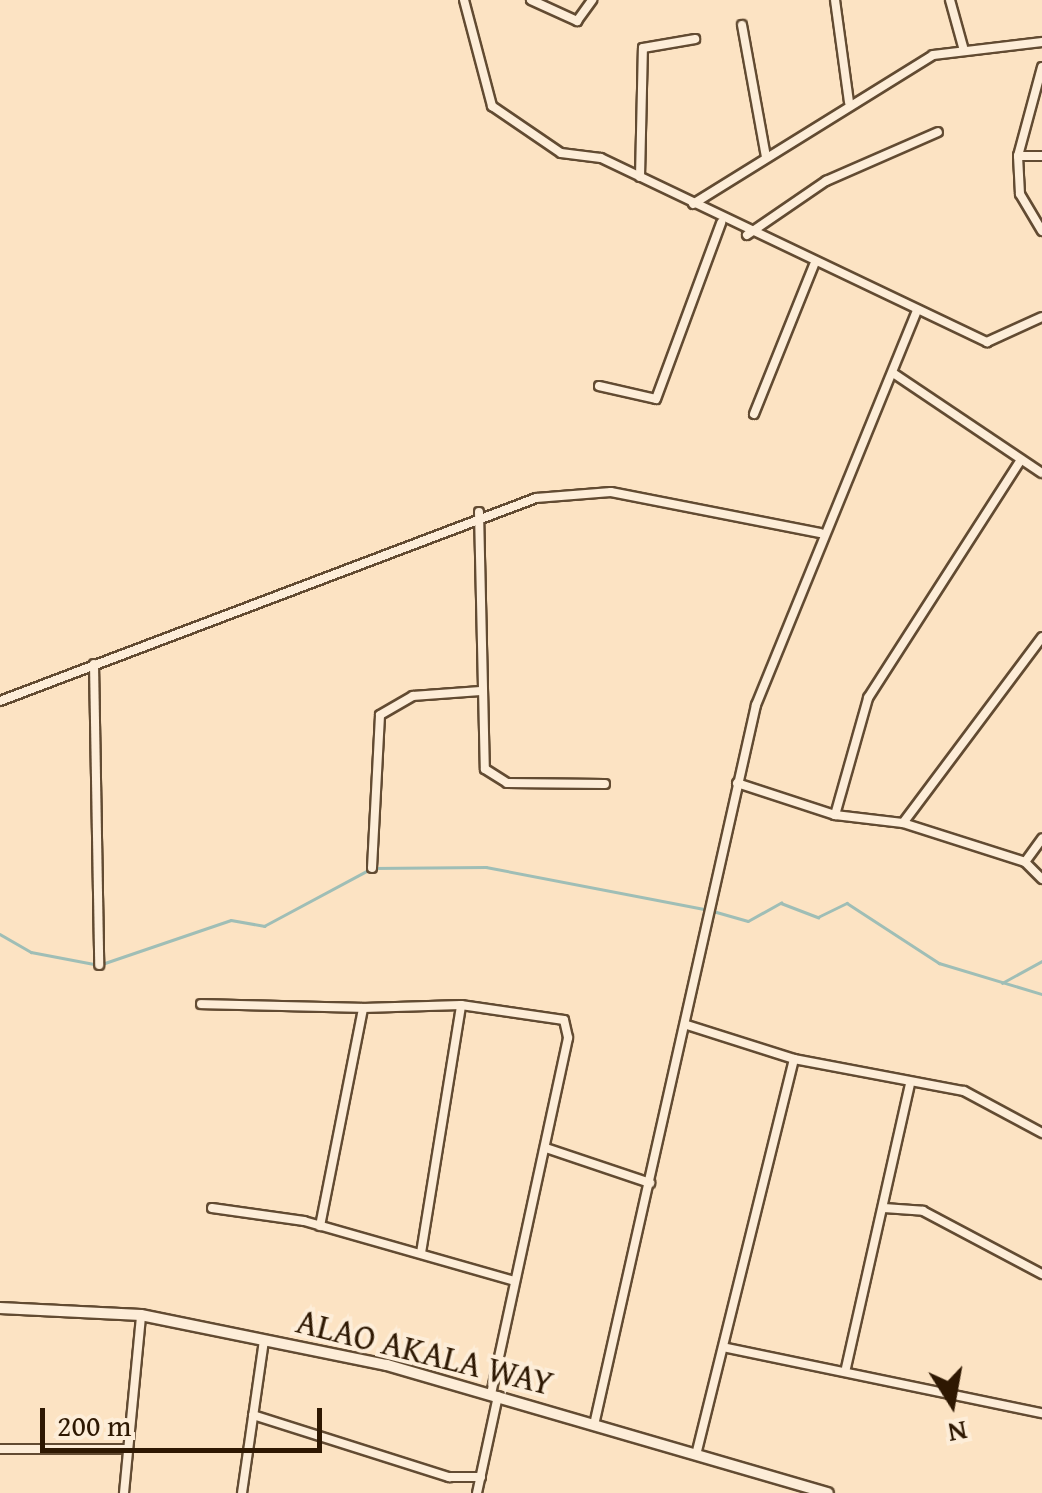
<!DOCTYPE html>
<style>
body{margin:0}
#map{position:relative;width:1042px;height:1493px;overflow:hidden;background:#fce3c3;font-family:"Gentium Book Plus",serif}
div>[style]{position:absolute}
.stream>*{height:2.5px;margin:-1.25px;padding:0 1.25px;transform-origin:1.25px;border-radius:1.25px;background:#9fbeb6}
.roads{filter:drop-shadow(2px 0 #624b32) drop-shadow(-2px 0 #624b32) drop-shadow(0 2px #624b32) drop-shadow(0 -2px #624b32)}
.minor>*{height:8px;margin:-4px;padding:0 4px;transform-origin:4px;border-radius:4px;background:#fdedd8}
.tertiary>*{height:10px;margin:-5px;padding:0 5px;transform-origin:5px;border-radius:5px;background:#fdedd8}
span{translate:-50% -50%;white-space:nowrap;text-align:center;line-height:1.15;-webkit-text-stroke:8px #fdedd8;paint-order:stroke}
.street-label{font-size:35px;color:#2e1802}
.north{position:absolute;left:902px;top:1353px;width:100px;height:100px;-webkit-text-stroke:8px #fdedd8;paint-order:stroke;rotate:169deg;font-size:28px;font-weight:700;line-height:40px;text-align:center;color:#2e1802}
.north::after{content:'';display:block;margin:auto;width:35px;height:45px;background:#2e1802;clip-path:polygon(50% 0,100% 100%,50% 72%,0 100%)}
.scale{position:absolute;left:40px;top:1408px;width:282px;height:45px;box-sizing:border-box;border:5px solid #2e1802;border-top:0;padding-left:12px;font-size:30px;line-height:35px;white-space:nowrap;color:#2e1802;-webkit-text-stroke:8px #fdedd8;paint-order:stroke}
</style>
<div id="map">
<div class="stream">
<div style="left:713px;top:911px;width:36px;rotate:16deg"></div>
<div style="left:748px;top:921px;width:38px;rotate:-29deg"></div>
<div style="left:781px;top:903px;width:40px;rotate:21deg"></div>
<div style="left:818px;top:917px;width:32px;rotate:-26deg"></div>
<div style="left:847px;top:903px;width:110px;rotate:33.1deg"></div>
<div style="left:939px;top:963px;width:108px;rotate:16.8deg"></div>
<div style="left:0;top:934px;width:36px;rotate:30deg"></div>
<div style="left:31px;top:952px;width:69px;rotate:10.8deg"></div>
<div style="left:99px;top:965px;width:139px;rotate:-18.8deg"></div>
<div style="left:231px;top:920px;width:34px;rotate:10deg"></div>
<div style="left:264px;top:926px;width:123px;rotate:-28.2deg"></div>
<div style="left:372px;top:868px;width:114px;rotate:-0.5deg"></div>
<div style="left:486px;top:867px;width:223px;rotate:10.9deg"></div>
<div style="left:1002px;top:983px;width:46px;rotate:-28.8deg"></div>
</div>
<div class="roads">
<div class="minor">
<div style="left:464px;top:0;width:110px;rotate:75.2deg"></div>
<div style="left:492px;top:106px;width:83px;rotate:34.3deg"></div>
<div style="left:561px;top:153px;width:40px;rotate:7.1deg"></div>
<div style="left:601px;top:158px;width:428px;rotate:25.5deg"></div>
<div style="left:987px;top:342px;width:60px;rotate:-24.4deg"></div>
<div style="left:531px;top:0;width:51px;rotate:24.5deg"></div>
<div style="left:577px;top:21px;width:26px;rotate:-54deg"></div>
<div style="left:835px;top:0;width:103px;rotate:82.2deg"></div>
<div style="left:950px;top:0;width:49px;rotate:74.5deg"></div>
<div style="left:742px;top:25px;width:134px;rotate:79.7deg"></div>
<div style="left:1042px;top:67px;width:92px;rotate:105.1deg"></div>
<div style="left:1018px;top:156px;width:38px;rotate:87deg"></div>
<div style="left:1020px;top:194px;width:43px;rotate:59.3deg"></div>
<div style="left:1018px;top:156px;width:24px"></div>
<div style="left:640px;top:177px;width:129px;rotate:-88.7deg"></div>
<div style="left:643px;top:48px;width:53px;rotate:-9.8deg"></div>
<div style="left:693px;top:204px;width:282px;rotate:-31.8deg"></div>
<div style="left:933px;top:55px;width:110px;rotate:-6.8deg"></div>
<div style="left:747px;top:235px;width:96px;rotate:-34.4deg"></div>
<div style="left:826px;top:181px;width:122px;rotate:-23.6deg"></div>
<div style="left:893px;top:373px;width:179px;rotate:33.9deg"></div>
<div style="left:599px;top:386px;width:58px;rotate:12.8deg"></div>
<div style="left:656px;top:399px;width:188px;rotate:-69.7deg"></div>
<div style="left:754px;top:414px;width:161px;rotate:-68.1deg"></div>
<div style="left:479px;top:512px;width:257px;rotate:88.7deg"></div>
<div style="left:485px;top:769px;width:26px;rotate:32deg"></div>
<div style="left:507px;top:783px;width:98px;rotate:0.6deg"></div>
<div style="left:94px;top:664px;width:301px;rotate:89deg"></div>
<div style="left:0;top:701px;width:573px;rotate:-20.74deg"></div>
<div style="left:536px;top:498px;width:75px;rotate:-4.6deg"></div>
<div style="left:611px;top:492px;width:213px;rotate:11.1deg"></div>
<div style="left:737px;top:783px;width:103px;rotate:18.1deg"></div>
<div style="left:835px;top:815px;width:68px;rotate:6.7deg"></div>
<div style="left:903px;top:823px;width:128px;rotate:17.7deg"></div>
<div style="left:1025px;top:862px;width:24px;rotate:45deg"></div>
<div style="left:835px;top:815px;width:122px;rotate:-74.2deg"></div>
<div style="left:868px;top:698px;width:282px;rotate:-57.3deg"></div>
<div style="left:903px;top:823px;width:232px;rotate:-53.2deg"></div>
<div style="left:1025px;top:862px;width:29px;rotate:-54deg"></div>
<div style="left:372px;top:868px;width:153px;rotate:-87deg"></div>
<div style="left:380px;top:715px;width:38px;rotate:-30deg"></div>
<div style="left:413px;top:696px;width:67px;rotate:-4.3deg"></div>
<div style="left:201px;top:1004px;width:162px;rotate:1.4deg"></div>
<div style="left:687px;top:1025px;width:112px;rotate:17.6deg"></div>
<div style="left:794px;top:1059px;width:173px;rotate:10.7deg"></div>
<div style="left:964px;top:1091px;width:89px;rotate:28.3deg"></div>
<div style="left:546px;top:1148px;width:110px;rotate:18.6deg"></div>
<div style="left:212px;top:1208px;width:93px;rotate:8deg"></div>
<div style="left:304px;top:1221px;width:219px;rotate:15.9deg"></div>
<div style="left:884px;top:1208px;width:39px;rotate:4deg"></div>
<div style="left:923px;top:1211px;width:135px;rotate:27.9deg"></div>
<div style="left:320px;top:1226px;width:222px;rotate:-78.8deg"></div>
<div style="left:363px;top:1008px;width:98px;rotate:-1.8deg"></div>
<div style="left:461px;top:1005px;width:104px;rotate:8.3deg"></div>
<div style="left:564px;top:1020px;width:18px;rotate:77deg"></div>
<div style="left:568px;top:1038px;width:364px;rotate:102.2deg"></div>
<div style="left:421px;top:1253px;width:251px;rotate:-80.8deg"></div>
<div style="left:727px;top:1348px;width:322px;rotate:11.7deg"></div>
<div style="left:846px;top:1368px;width:290px;rotate:-77.3deg"></div>
<div style="left:253px;top:1415px;width:206px;rotate:17.6deg"></div>
<div style="left:449px;top:1477px;width:32px"></div>
<div style="left:594px;top:1425px;width:738px;rotate:-77.32deg"></div>
<div style="left:756px;top:705px;width:427px;rotate:-67.8deg"></div>
<div style="left:0;top:1449px;width:127px"></div>
<div style="left:696px;top:1455px;width:408px;rotate:-76.1deg"></div>
<div style="left:124px;top:1493px;width:179px;rotate:-84.5deg"></div>
<div style="left:242px;top:1493px;width:154px;rotate:-81.8deg"></div>
<div style="left:477px;top:1493px;width:99px;rotate:-77.8deg"></div>
</div>
<div class="tertiary">
<div style="left:0;top:1308px;width:141px;rotate:2.8deg"></div>
<div style="left:141px;top:1315px;width:251px;rotate:11.5deg"></div>
<div style="left:387px;top:1365px;width:459px;rotate:16.2deg"></div>
</div>
</div>
<div class="street-label">
<span style="left:425px;top:1352px;rotate:14deg">ALAO AKALA WAY</span>
</div>
<div class="north">N</div>
<div class="scale">200 m</div>
</div>
